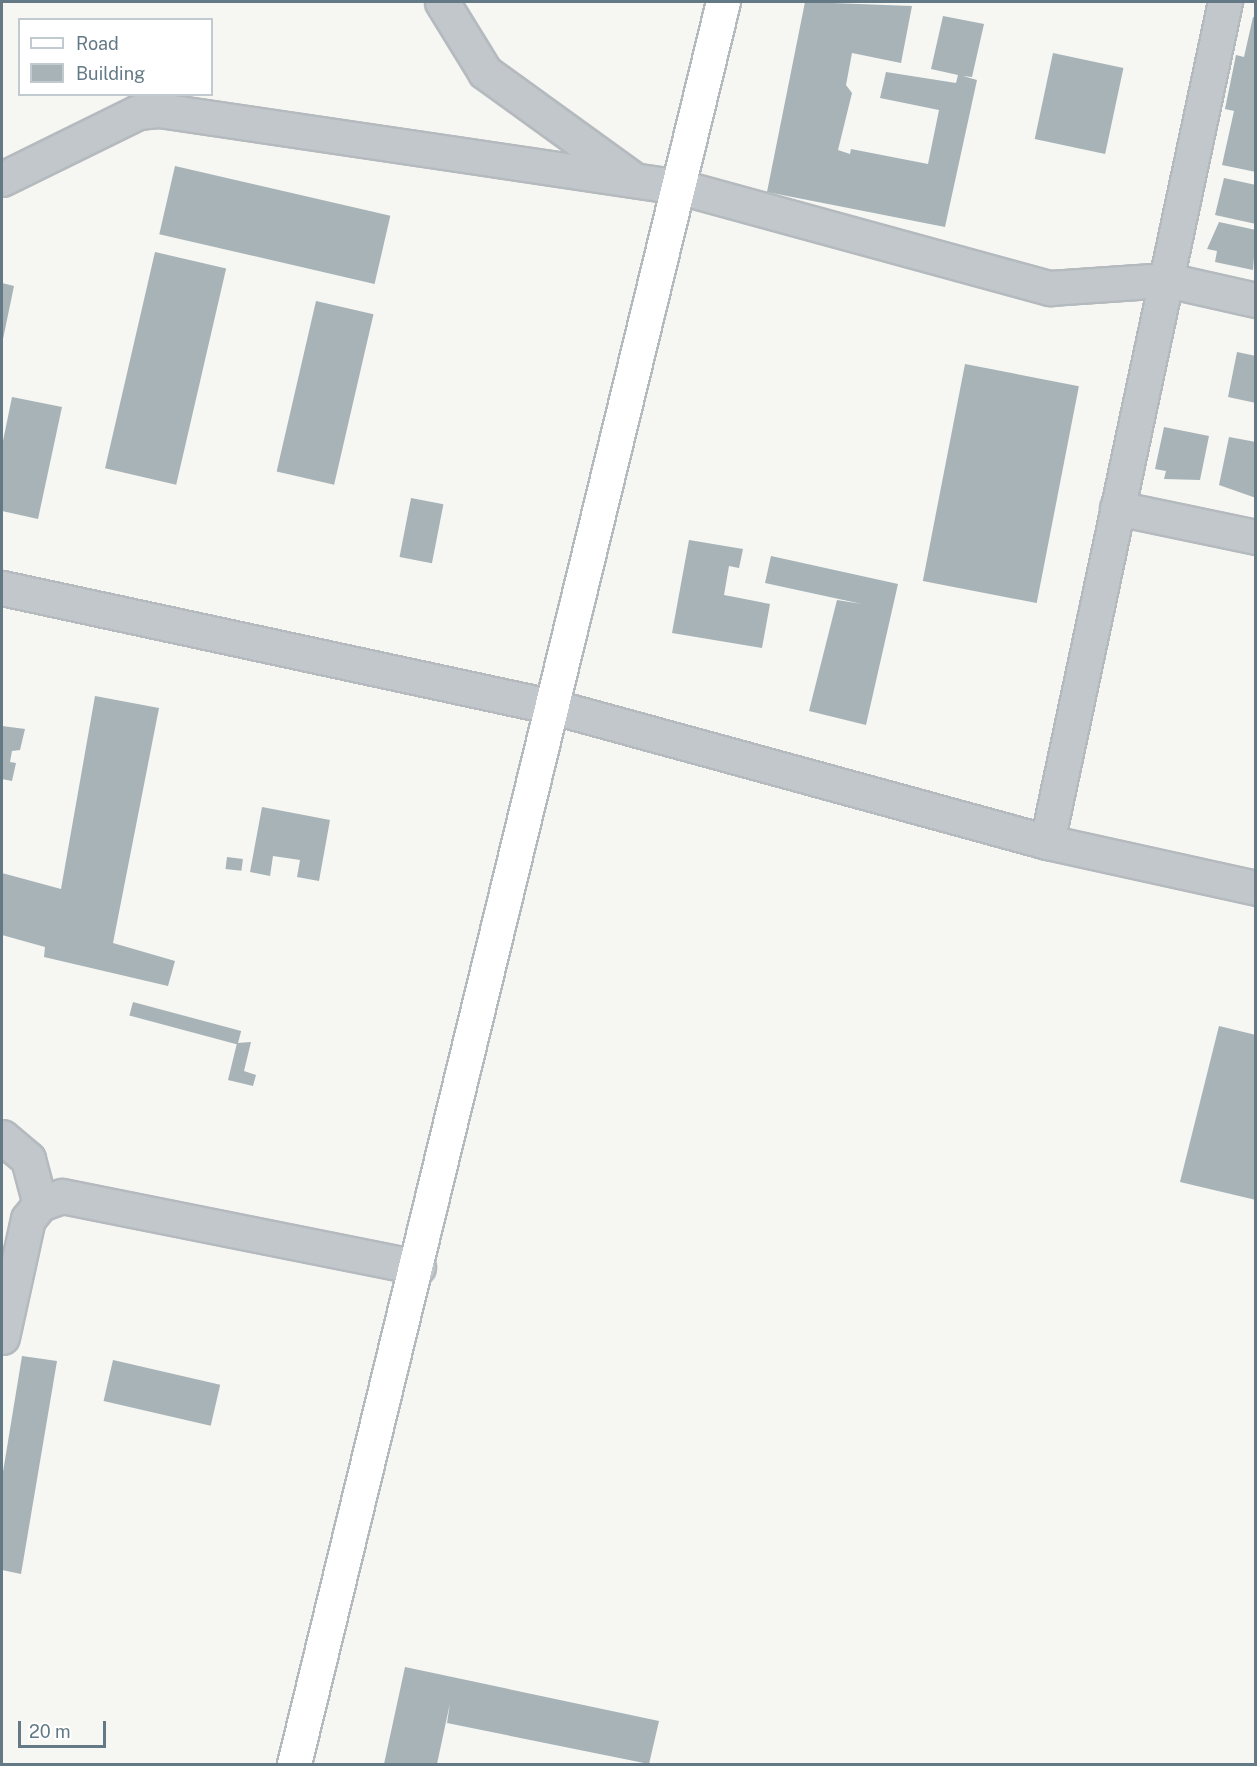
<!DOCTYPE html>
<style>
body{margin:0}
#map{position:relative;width:1257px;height:1766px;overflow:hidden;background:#f6f6f3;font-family:"Public Sans",sans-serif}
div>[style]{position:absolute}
.building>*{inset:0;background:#a7b3b7;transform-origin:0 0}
.roads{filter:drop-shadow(2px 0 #b4babe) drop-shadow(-2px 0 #b4babe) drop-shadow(0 2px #b4babe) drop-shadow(0 -2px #b4babe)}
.minor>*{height:33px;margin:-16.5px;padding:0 16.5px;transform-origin:16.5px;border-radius:16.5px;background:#c1c7ca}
.major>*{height:33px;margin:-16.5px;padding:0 16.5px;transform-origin:16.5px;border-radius:16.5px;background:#fff}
span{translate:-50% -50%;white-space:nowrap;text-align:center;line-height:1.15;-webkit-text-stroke:6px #fff;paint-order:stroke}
.frame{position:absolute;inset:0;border:3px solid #637a86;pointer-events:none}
.legend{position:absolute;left:18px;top:18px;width:195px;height:78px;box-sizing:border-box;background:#fff;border:2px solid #c1cacf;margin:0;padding:8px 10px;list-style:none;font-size:18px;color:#637a86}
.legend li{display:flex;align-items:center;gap:12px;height:30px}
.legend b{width:30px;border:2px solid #c1cacf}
.scale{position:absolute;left:18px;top:1721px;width:88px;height:27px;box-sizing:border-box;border:3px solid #637a86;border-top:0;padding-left:8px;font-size:18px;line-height:21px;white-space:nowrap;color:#637a86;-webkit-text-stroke:4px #fff;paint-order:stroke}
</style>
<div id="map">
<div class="building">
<div style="clip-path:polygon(805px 2px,912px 6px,901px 63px,852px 53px,846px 85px,852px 93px,838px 150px,850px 154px,851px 149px,928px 164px,939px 110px,880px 98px,886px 72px,956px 83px,958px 75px,931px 69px,943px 16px,984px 24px,972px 77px,963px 76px,977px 80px,945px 227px,767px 192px)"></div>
<div style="clip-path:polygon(1253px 17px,1256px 17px,1256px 172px,1222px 165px,1234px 111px,1225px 109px,1236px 55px,1244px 57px)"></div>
<div style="left:1053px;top:53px;width:72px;height:88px;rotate:12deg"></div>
<div style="left:175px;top:166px;width:221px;height:70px;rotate:13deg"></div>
<div style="clip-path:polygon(1224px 178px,1256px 185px,1256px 224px,1215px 215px)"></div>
<div style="clip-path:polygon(1219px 222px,1256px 230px,1253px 270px,1215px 262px,1217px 251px,1207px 249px)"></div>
<div style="left:155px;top:252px;width:73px;height:222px;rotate:13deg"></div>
<div style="clip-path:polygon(2px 283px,14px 286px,3px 339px,2px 339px)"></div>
<div style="left:316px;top:301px;width:59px;height:175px;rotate:13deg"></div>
<div style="clip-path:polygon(1237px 352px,1256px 356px,1256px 403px,1228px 397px)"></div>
<div style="left:965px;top:364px;width:116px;height:221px;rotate:11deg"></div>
<div style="clip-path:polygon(12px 397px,62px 407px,38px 519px,2px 511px,2px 446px)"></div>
<div style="clip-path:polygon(1164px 427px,1209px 436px,1200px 480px,1164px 479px,1166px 471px,1155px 469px)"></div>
<div style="clip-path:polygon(1229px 437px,1256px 442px,1256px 498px,1219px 485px)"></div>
<div style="left:411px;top:498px;width:33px;height:60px;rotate:11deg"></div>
<div style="clip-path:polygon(689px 540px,743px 549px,739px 568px,729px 566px,724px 595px,770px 604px,762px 648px,672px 633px)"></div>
<div style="clip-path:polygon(771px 556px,898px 584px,866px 725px,809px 711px,837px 600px,862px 604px,765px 583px)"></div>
<div style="clip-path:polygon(95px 696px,159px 708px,113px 943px,175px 961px,168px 986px,44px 957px,45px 947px,2px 935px,2px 873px,61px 889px)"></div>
<div style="clip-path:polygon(2px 726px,25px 729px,20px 750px,12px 751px,10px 762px,16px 763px,12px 781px,2px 779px)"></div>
<div style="clip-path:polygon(262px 807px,330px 820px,319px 881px,297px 877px,300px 860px,273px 856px,270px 876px,250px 872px)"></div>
<div style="left:227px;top:857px;width:16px;height:12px;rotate:7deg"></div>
<div style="left:133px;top:1002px;width:112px;height:14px;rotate:15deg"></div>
<div style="clip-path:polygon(1219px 1026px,1256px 1035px,1256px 1200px,1180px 1182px)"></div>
<div style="clip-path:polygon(251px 1042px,244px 1071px,256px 1075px,253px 1086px,228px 1080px,237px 1043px)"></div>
<div style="clip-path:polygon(22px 1356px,57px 1361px,21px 1574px,2px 1570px,2px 1478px)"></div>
<div style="left:113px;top:1360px;width:110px;height:42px;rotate:13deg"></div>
<div style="clip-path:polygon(405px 1667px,659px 1721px,649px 1764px,447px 1723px,450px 1703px,437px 1764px,384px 1764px)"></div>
</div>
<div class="roads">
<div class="minor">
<div style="left:442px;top:2px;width:82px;rotate:58.4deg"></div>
<div style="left:485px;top:72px;width:183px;rotate:35.9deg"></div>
<div style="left:2px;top:179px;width:152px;rotate:-26.2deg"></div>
<div style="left:138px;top:112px;width:21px;rotate:-5deg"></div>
<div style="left:159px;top:110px;width:527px;rotate:8.41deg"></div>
<div style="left:680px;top:187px;width:384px;rotate:15.3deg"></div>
<div style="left:1050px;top:288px;width:117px;rotate:-3.9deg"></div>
<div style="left:1167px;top:280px;width:91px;rotate:12.7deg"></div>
<div style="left:1117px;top:508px;width:142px;rotate:11.8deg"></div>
<div style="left:2px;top:588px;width:565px;rotate:12.17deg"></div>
<div style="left:554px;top:707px;width:511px;rotate:15.31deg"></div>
<div style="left:1047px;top:842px;width:214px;rotate:12.4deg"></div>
<div style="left:1047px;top:842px;width:859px;rotate:-78.04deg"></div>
<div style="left:2px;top:1137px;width:34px;rotate:40deg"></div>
<div style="left:28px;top:1159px;width:47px;rotate:75.1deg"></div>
<div style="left:2px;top:1337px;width:121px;rotate:-77.6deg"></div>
<div style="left:28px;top:1219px;width:19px;rotate:-51deg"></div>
<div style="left:40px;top:1204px;width:23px;rotate:-20deg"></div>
<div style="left:62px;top:1196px;width:363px;rotate:11.3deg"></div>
</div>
<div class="major">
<div style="left:294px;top:1764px;width:1813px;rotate:-76.32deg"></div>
</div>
</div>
<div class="frame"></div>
<ul class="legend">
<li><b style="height:8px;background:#fff"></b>Road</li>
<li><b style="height:16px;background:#a7b3b7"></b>Building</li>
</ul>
<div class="scale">20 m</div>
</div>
